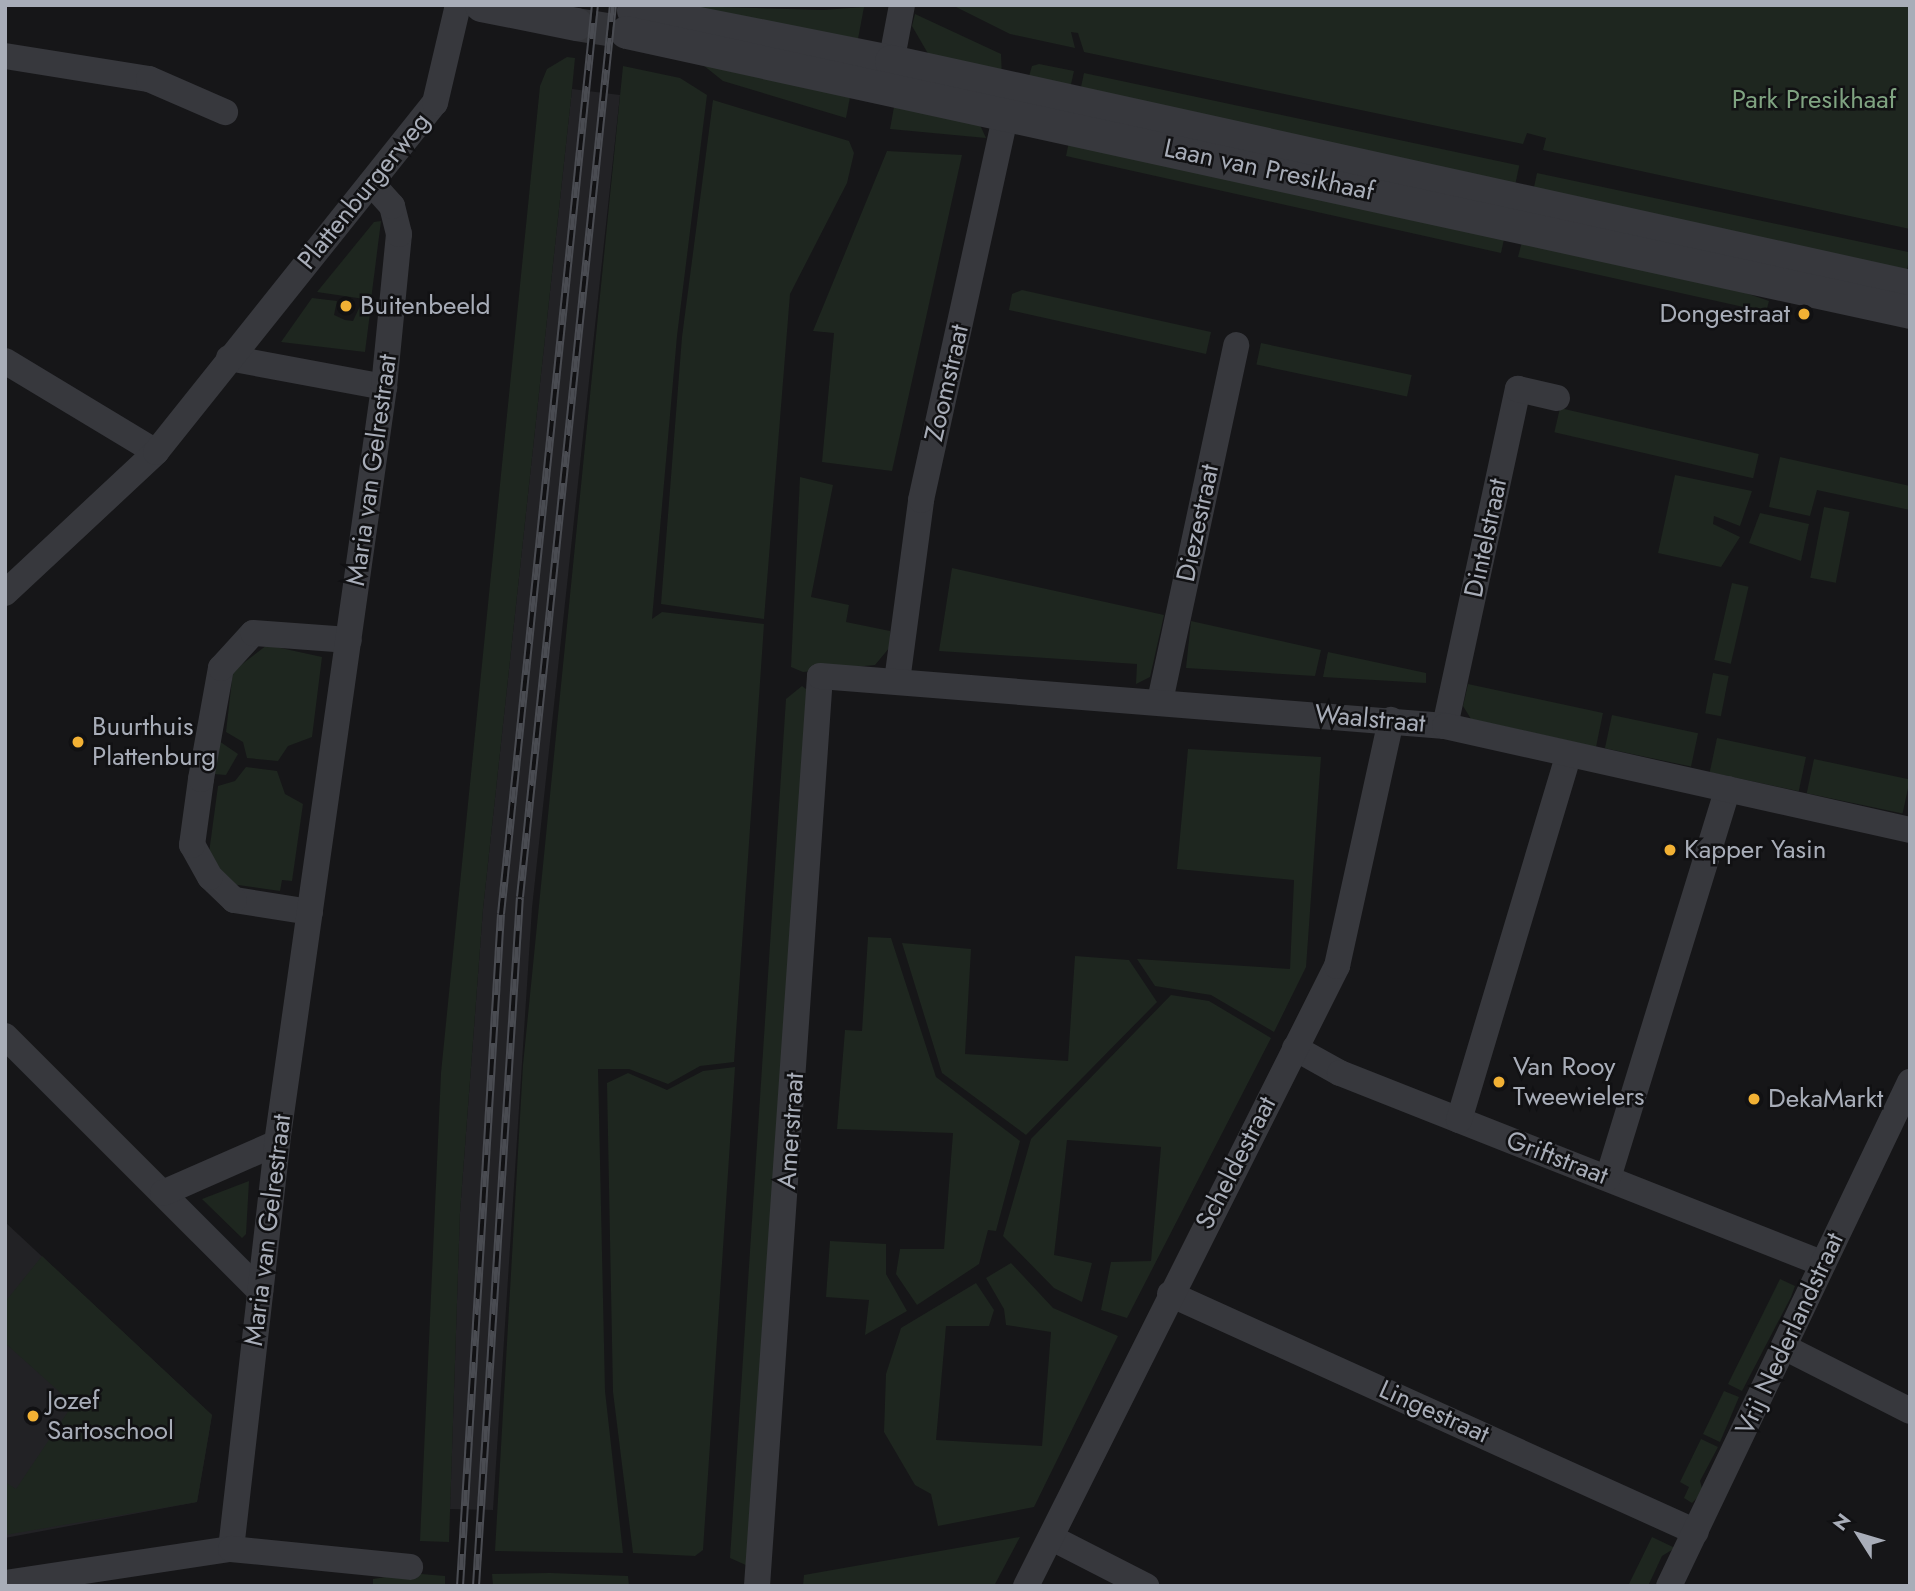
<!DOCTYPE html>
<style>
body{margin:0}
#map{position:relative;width:1915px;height:1591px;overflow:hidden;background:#161618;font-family:Jost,sans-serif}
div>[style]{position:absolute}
.built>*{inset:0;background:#222225}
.green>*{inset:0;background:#1e261f;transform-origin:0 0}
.tertiary-tunnel>*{height:33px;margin-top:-16.5px;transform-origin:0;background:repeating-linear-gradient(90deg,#333438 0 33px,transparent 0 50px)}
.minor>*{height:26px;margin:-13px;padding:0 13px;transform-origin:13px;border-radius:13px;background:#37383d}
.tertiary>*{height:33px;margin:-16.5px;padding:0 16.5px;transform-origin:16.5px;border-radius:16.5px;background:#37383d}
.rail>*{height:8px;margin-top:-4px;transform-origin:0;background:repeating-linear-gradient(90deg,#111113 0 16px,#4a4c52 0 32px);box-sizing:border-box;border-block:2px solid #4a4c52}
.dots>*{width:19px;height:19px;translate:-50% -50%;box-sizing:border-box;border:4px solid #111113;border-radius:50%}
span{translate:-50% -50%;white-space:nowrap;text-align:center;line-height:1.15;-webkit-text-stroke:5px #111113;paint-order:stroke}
.park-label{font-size:26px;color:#7fa381}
.street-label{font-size:26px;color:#a8adb8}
.poi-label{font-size:26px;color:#a8adb8}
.left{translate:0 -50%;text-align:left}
.right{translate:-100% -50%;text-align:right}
.frame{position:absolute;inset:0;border:7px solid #a8adb8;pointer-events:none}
.north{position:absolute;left:1824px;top:1500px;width:70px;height:70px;-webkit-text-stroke:5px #111113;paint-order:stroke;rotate:307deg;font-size:19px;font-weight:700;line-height:28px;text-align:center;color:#a8adb8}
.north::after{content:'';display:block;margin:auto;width:24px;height:32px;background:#a8adb8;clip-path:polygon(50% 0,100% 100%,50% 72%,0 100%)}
</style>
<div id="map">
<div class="built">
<div style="clip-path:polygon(572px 89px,620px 95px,532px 908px,493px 1510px,450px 1509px,460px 1212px,483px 909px)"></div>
<div style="clip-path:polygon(5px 1222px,212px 1415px,197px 1502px,5px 1538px)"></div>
</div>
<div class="green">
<div style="clip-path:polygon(654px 5px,823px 10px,864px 7px,858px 39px)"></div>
<div style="clip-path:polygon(952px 5px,1910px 5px,1910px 229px,1543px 150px,1546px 138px,1527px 133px,1523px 144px,1084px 52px,1078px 33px,1071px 32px,1075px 48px,1010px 34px)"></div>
<div style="clip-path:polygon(915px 14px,1001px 54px,1002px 78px,930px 57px,912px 26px)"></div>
<div style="clip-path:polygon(567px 57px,575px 58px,572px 89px,483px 909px,460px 1212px,449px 1542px,420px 1541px,441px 1073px,540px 86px,547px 69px)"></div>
<div style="clip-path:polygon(693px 57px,852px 87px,846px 118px,723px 81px)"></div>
<div style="clip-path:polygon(1039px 64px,1074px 71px,1069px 93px,1027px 83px,1032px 66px)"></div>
<div style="clip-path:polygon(623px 66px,680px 78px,707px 95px,677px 336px,652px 619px,662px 612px,764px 624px,734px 1062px,700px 1066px,668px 1084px,629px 1069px,598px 1069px,605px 1391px,623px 1553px,495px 1551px,523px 1065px)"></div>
<div style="left:1084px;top:73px;width:445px;height:23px;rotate:12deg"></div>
<div style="clip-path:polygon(896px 96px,980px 125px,986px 138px,890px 129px)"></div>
<div style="clip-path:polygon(713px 100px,849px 141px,854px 153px,847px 183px,790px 294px,764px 619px,661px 604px,682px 337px)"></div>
<div style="clip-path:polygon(1070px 137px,1506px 230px,1501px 253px,1066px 156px)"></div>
<div style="clip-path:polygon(887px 151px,962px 155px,892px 471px,822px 462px,834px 333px,813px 331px)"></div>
<div style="left:1537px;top:173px;width:382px;height:23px;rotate:12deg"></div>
<div style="clip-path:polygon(381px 221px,371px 300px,317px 292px,374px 222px)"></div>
<div style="clip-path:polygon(1524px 234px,1668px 266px,1769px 301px,1766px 312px,1518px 257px)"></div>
<div style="clip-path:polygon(1022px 290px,1211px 332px,1206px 354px,1009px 310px,1012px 294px)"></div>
<div style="clip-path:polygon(312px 298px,337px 301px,334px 315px,345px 320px,353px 321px,361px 304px,371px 305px,365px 352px,281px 342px)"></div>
<div style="left:1261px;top:343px;width:154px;height:22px;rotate:12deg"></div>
<div style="left:1560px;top:408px;width:204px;height:25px;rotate:13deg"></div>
<div style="clip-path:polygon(1780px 457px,1910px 486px,1910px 510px,1817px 490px,1810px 516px,1769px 507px)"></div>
<div style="clip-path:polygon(1675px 475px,1752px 491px,1740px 526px,1714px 516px,1713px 524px,1740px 537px,1721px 567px,1658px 553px)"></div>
<div style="clip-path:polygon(800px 477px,833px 485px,811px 597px,849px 605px,846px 622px,890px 631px,890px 647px,875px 665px,803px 672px,791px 667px)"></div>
<div style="left:1824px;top:507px;width:26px;height:72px;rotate:11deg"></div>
<div style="clip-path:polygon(1760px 513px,1809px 524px,1801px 561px,1749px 543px)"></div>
<div style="clip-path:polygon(952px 568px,1164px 615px,1150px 677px,1136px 684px,1137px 664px,939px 651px)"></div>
<div style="left:1732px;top:583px;width:17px;height:79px;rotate:13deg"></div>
<div style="clip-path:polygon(1191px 621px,1321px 650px,1315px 676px,1186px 668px)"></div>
<div style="clip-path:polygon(267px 645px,322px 657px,312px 737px,288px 746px,278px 761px,247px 758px,243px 742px,226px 732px,233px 671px)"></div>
<div style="clip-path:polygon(1328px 652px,1426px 673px,1426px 683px,1323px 677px)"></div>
<div style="left:1713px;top:673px;width:16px;height:41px;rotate:11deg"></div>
<div style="clip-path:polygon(1468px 684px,1603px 713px,1596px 747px,1471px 719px,1463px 706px)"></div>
<div style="clip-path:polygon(802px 686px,810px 692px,748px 1566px,730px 1558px,786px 699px)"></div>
<div style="left:1612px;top:715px;width:88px;height:34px;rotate:12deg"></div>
<div style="left:1717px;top:738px;width:91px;height:35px;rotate:12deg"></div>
<div style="clip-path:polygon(219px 741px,238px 754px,226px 775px,214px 774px)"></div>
<div style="clip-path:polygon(1188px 749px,1321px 757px,1306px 967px,1274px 1032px,1211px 995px,1155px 986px,1137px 959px,1290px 969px,1294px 880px,1177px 869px)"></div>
<div style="left:1814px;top:759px;width:98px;height:35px;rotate:12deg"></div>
<div style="clip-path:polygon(246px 767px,277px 771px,285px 794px,303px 804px,292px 881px,282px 880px,280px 891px,231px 884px,209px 853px,218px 786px,235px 781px)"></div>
<div style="clip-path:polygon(868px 937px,891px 938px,936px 1077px,1020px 1141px,996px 1231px,988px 1230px,979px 1264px,917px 1305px,896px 1274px,900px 1249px,944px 1249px,953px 1133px,837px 1129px,845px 1030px,862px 1031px)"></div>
<div style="clip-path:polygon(902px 943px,971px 949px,965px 1054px,1068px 1061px,1075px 956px,1129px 960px,1157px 1002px,1026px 1135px,942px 1073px)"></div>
<div style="clip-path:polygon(1171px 995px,1209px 1001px,1271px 1038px,1127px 1318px,1101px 1310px,1111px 1262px,1151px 1261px,1161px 1147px,1067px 1140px,1054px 1255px,1092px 1263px,1082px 1302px,1054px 1288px,1003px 1236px,1031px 1139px)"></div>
<div style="clip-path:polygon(735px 1067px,703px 1550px,695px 1556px,633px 1553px,613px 1392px,607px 1083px,628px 1073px,667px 1090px,703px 1071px)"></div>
<div style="clip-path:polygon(249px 1181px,246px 1234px,242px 1238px,202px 1199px)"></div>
<div style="clip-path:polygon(830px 1241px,886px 1244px,886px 1274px,907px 1311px,865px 1335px,869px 1300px,826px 1297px)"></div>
<div style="clip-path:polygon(42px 1256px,212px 1415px,197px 1502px,5px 1535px,5px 1482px,16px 1489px,73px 1404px,5px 1343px,5px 1302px)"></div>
<div style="clip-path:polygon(1011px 1263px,1053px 1308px,1118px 1336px,1034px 1507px,938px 1526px,931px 1494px,915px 1485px,884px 1432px,886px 1374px,901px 1328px,976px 1283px,994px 1310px,989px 1326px,946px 1326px,936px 1440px,1042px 1446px,1051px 1332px,1006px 1325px,1004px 1309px,986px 1278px)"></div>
<div style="clip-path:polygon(1780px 1279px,1795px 1286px,1791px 1297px,1742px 1391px,1728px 1384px)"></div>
<div style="clip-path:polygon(1724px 1391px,1739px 1397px,1720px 1442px,1703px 1434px)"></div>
<div style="clip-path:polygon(1701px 1439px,1718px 1447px,1700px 1481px,1703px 1492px,1692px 1503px,1684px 1498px,1689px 1487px,1680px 1482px)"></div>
<div style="clip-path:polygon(1020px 1537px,994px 1586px,803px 1586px,804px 1575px)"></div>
<div style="clip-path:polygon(1652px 1537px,1675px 1548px,1662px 1556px,1648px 1586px,1628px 1586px)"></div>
<div style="clip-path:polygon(410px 1573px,445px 1576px,445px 1586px,373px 1586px,373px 1579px)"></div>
<div style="clip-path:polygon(550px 1573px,628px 1576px,629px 1586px,493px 1586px,492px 1574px)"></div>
</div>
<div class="tertiary-tunnel">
<div style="left:576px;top:24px;width:51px;rotate:9.1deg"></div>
</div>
<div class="minor">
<div style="left:5px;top:56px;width:146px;rotate:9.1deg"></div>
<div style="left:149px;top:79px;width:83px;rotate:23.5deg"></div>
<div style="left:888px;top:79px;width:75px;rotate:-79.3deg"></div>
<div style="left:229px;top:358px;width:158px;rotate:10.6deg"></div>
<div style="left:5px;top:361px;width:176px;rotate:31.1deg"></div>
<div style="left:5px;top:593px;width:207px;rotate:-43deg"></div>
<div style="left:156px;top:452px;width:447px;rotate:-51.4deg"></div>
<div style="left:435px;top:103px;width:101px;rotate:-76.8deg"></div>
<div style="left:897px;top:681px;width:183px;rotate:-82.4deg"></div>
<div style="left:921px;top:500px;width:414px;rotate:-77.6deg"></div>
<div style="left:1160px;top:701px;width:364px;rotate:-77.9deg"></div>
<div style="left:1445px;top:726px;width:345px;rotate:-77.8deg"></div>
<div style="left:1518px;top:389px;width:40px;rotate:13deg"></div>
<div style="left:310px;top:912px;width:77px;rotate:-171deg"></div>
<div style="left:234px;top:900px;width:33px;rotate:-136deg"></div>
<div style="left:210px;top:877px;width:37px;rotate:-119deg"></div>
<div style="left:192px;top:845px;width:67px;rotate:-82.2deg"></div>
<div style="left:201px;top:779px;width:113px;rotate:-79.8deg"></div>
<div style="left:221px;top:668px;width:47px;rotate:-47.6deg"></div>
<div style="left:253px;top:633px;width:96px;rotate:4.2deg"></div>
<div style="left:5px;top:1036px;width:361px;rotate:45deg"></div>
<div style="left:1295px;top:1048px;width:51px;rotate:29.1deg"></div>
<div style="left:1340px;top:1073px;width:517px;rotate:21.55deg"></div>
<div style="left:1459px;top:1120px;width:380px;rotate:-73.3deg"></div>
<div style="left:1608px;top:1178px;width:407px;rotate:-72.9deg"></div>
<div style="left:163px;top:1193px;width:124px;rotate:-23.7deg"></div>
<div style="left:1170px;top:1294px;width:577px;rotate:24.35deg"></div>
<div style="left:1786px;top:1348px;width:139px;rotate:26.9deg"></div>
<div style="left:1052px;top:1538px;width:106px;rotate:27.1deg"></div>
<div style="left:231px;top:1549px;width:409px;rotate:-83.5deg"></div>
<div style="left:277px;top:1143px;width:764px;rotate:-81.94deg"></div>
<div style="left:384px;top:387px;width:154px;rotate:-84.4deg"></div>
<div style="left:399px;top:234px;width:29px;rotate:-104deg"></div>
<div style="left:392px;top:206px;width:31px;rotate:-132deg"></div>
<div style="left:5px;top:1583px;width:229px;rotate:-8.6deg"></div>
<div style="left:231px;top:1549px;width:180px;rotate:5.7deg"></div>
<div style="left:757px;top:1586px;width:912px;rotate:-86.04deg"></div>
<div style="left:820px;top:676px;width:627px;rotate:4.57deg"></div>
<div style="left:1445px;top:726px;width:476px;rotate:12.6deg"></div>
<div style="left:1026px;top:1586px;width:694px;rotate:-63.36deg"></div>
<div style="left:1337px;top:966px;width:252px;rotate:-77.6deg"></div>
<div style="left:1669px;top:1586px;width:559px;rotate:-64.44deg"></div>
</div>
<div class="tertiary">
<div style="left:481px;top:5px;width:97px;rotate:11.3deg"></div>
<div style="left:633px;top:10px;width:263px;rotate:11.2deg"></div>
<div style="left:891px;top:61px;width:1044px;rotate:12.45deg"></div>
<div style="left:626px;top:32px;width:1314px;rotate:12.3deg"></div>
</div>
<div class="rail">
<div style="left:460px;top:1586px;width:673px;rotate:-86.51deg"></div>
<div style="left:501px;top:914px;width:914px;rotate:-84.1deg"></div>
<div style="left:476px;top:1586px;width:690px;rotate:-86.35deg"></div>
<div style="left:520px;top:897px;width:897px;rotate:-84.05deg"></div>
</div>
<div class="dots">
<div style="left:346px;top:306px;background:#f2b134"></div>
<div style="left:1804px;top:314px;background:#f2b134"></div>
<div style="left:78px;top:742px;background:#f2b134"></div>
<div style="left:1670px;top:850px;background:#f2b134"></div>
<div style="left:1499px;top:1082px;background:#f2b134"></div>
<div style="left:1754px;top:1099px;background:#f2b134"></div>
<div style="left:33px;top:1416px;background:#f2b134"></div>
</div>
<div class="park-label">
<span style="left:1814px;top:100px">Park Presikhaaf</span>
</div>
<div class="street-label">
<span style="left:1269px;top:170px;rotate:12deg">Laan van Presikhaaf</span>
<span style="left:364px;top:191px;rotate:-51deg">Plattenburgerweg</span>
<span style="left:947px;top:383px;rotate:-77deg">Zoomstraat</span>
<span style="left:372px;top:470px;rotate:-82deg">Maria van Gelrestraat</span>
<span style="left:1198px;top:523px;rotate:-78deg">Diezestraat</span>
<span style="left:1486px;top:538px;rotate:-78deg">Dintelstraat</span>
<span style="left:1370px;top:719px;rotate:5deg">Waalstraat</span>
<span style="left:791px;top:1131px;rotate:-86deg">Amerstraat</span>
<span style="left:1557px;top:1158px;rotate:21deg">Griftstraat</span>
<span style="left:1236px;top:1163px;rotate:-63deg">Scheldestraat</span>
<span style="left:268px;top:1230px;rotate:-83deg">Maria van Gelrestraat</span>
<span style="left:1790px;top:1334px;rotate:-65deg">Vrij Nederlandstraat</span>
<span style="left:1434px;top:1412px;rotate:24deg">Lingestraat</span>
</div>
<div class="poi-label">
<span class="left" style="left:360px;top:306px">Buitenbeeld</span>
<span class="right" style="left:1790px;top:314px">Dongestraat</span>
<span class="left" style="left:92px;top:742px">Buurthuis<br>Plattenburg</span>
<span class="left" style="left:1684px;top:850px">Kapper Yasin</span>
<span class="left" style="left:1513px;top:1082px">Van Rooy<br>Tweewielers</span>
<span class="left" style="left:1768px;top:1099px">DekaMarkt</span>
<span class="left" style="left:47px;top:1416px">Jozef<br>Sartoschool</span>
</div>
<div class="frame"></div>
<div class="north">N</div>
</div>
